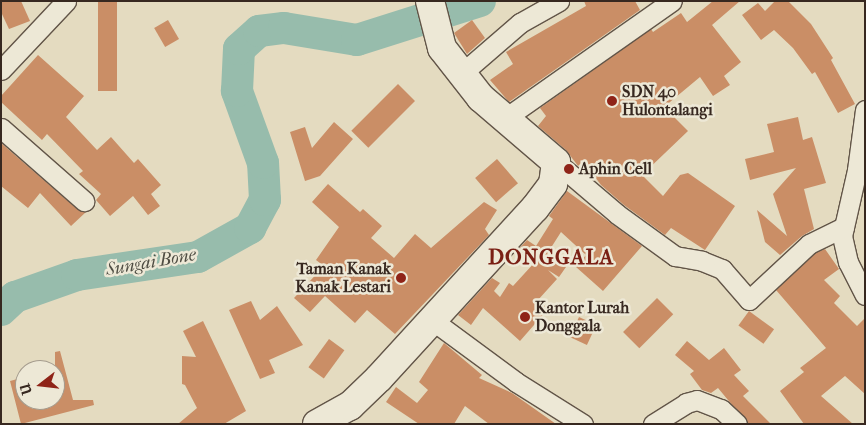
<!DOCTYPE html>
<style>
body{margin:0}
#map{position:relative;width:866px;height:425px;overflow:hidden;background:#e4dbc0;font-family:"IM FELL French Canon",serif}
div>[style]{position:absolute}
.river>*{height:32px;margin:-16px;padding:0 16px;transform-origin:16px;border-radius:16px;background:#97bcac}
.building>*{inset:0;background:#ca8e66;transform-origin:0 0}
.roads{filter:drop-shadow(1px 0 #625548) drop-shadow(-1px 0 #625548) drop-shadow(0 1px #625548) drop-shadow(0 -1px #625548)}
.street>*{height:19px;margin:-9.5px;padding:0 9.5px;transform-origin:9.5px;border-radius:9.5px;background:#ede8d6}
.secondary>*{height:28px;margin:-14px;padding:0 14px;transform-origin:14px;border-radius:14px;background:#ede8d6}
.dots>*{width:14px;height:14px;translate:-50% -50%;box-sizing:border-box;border:2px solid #ede8d6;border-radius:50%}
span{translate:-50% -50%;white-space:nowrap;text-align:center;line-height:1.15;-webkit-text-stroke:5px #ede8d6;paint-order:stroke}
.poi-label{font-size:16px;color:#372820;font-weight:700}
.left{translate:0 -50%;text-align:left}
.right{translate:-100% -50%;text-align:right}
.water-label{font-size:18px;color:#4f4d43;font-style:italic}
.district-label{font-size:21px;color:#7a1f14;font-weight:700;letter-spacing:1px}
.frame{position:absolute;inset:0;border:2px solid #372820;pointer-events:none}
.north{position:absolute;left:15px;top:360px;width:50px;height:50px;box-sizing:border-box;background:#ede8d6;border:1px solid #a49b8d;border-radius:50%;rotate:254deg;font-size:14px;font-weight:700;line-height:20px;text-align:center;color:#372820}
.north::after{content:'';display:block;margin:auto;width:18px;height:22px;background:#8f2418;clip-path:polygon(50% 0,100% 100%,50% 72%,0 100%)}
</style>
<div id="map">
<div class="river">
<div style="left:1px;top:310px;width:19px;rotate:-43deg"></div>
<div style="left:15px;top:297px;width:66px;rotate:-19.5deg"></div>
<div style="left:77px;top:275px;width:122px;rotate:-8.5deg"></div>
<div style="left:198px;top:257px;width:60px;rotate:-29.1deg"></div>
<div style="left:250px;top:228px;width:32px;rotate:-62deg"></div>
<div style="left:265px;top:200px;width:37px;rotate:-93deg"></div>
<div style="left:263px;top:163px;width:77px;rotate:-109.9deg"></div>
<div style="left:237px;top:91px;width:42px;rotate:-87.3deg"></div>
<div style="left:239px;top:49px;width:27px;rotate:-42deg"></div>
<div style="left:259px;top:31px;width:25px;rotate:-7deg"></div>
<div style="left:284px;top:28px;width:74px;rotate:9.3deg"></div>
<div style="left:357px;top:40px;width:129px;rotate:-17.6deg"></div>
</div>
<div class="building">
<div style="clip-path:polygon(1px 1px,21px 1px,30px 21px,9px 29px,1px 12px)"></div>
<div style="left:98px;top:1px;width:19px;height:90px"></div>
<div style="clip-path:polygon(584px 1px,635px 1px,640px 10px,509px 102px,490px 80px,513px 64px,506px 52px,586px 6px)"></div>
<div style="clip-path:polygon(713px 1px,740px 1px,712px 25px,741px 62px,724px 76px,730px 85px,713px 96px,700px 77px,664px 107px,688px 131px,642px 175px,663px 196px,680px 175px,688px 173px,735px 206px,705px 250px,671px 228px,665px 235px,624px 205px,601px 185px,583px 161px,578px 166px,566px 150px,538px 126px,546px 116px,540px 108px,651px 29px,653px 32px,681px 13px,687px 22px)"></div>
<div style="clip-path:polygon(775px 1px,788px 1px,811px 24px,833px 58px,831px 60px,855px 104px,838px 113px,815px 72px,812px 74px,793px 48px,774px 30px,761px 40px,742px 15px,758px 3px,765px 11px)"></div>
<div style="left:168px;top:20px;width:22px;height:16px;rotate:60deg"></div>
<div style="clip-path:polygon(472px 20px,485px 38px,467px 54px,454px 33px)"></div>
<div style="clip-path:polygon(38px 55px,84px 96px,66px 117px,97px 150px,111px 137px,134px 163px,138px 159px,161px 185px,151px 194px,160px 206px,148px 215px,133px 196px,110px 216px,96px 200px,101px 194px,79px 174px,83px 171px,47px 134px,42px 140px,1px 102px,1px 96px)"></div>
<div style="left:398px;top:84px;width:24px;height:66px;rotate:45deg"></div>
<div style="clip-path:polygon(798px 117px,803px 140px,812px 137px,826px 183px,804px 189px,814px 229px,802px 236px,780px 255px,765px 242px,757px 210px,787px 236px,773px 194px,796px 168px,750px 180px,745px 159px,774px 152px,767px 124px)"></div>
<div style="clip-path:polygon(334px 122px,353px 139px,320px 176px,305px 181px,290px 132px,305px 127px,312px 148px)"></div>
<div style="clip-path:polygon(1px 143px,77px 209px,86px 212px,71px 226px,40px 193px,28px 208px,1px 186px)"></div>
<div style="left:497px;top:159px;width:32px;height:29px;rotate:49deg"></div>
<div style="clip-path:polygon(328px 184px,360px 212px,363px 209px,382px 226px,371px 238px,394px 258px,415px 234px,431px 248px,484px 202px,497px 210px,485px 229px,489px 235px,395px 334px,367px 310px,355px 323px,325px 296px,310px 312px,294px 298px,324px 266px,316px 260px,339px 227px,312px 202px)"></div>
<div style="clip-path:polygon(567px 191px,642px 246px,603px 291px,576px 267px,586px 255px,561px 232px,547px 254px,566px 267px,559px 277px,548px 270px,557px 279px,538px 300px,548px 309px,520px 341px,483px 308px,471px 325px,458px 315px,492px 278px,500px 283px,494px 291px,500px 297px,509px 283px,513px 286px,535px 262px,517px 251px,527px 240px,536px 246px,553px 219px,549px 216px)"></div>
<div style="clip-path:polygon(825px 249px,839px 269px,824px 280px,840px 296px,834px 303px,857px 326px,865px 318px,865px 394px,845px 376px,821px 396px,853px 424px,804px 424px,780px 391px,804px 372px,800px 368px,826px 348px,776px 290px,815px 253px)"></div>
<div style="left:657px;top:298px;width:23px;height:48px;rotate:45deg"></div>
<div style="clip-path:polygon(251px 301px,260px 320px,277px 306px,303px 345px,269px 360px,275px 373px,260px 379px,229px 310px)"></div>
<div style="left:749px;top:311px;width:31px;height:18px;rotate:36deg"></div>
<div style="left:579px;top:317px;width:19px;height:22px;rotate:25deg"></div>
<div style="clip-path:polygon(203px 321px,246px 411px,224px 424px,178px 424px,197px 408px,185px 385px,182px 384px,182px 356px,196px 357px,183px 331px)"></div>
<div style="left:329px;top:339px;width:19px;height:35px;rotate:36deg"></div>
<div style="clip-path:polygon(687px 341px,709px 360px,724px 348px,741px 370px,734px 375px,749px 391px,743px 396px,771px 424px,748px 424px,718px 388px,711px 393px,702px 390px,690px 374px,694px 371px,675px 355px)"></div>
<div style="clip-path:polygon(444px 343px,482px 375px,479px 378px,512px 393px,556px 424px,489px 424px,465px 406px,454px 424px,419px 424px,386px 402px,396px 387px,417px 403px,428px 390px,419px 382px)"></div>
<div style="clip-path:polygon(60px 351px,73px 400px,93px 400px,94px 405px,21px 424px,10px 381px,25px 377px,25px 400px,55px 400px,55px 352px)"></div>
</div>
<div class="roads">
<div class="street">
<div style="left:1px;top:70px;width:95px;rotate:-46.7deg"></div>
<div style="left:461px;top:74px;width:78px;rotate:-40.8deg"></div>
<div style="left:520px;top:23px;width:45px;rotate:-29.4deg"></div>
<div style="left:865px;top:110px;width:61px;rotate:97.6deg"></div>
<div style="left:857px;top:170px;width:68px;rotate:102.8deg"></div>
<div style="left:842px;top:236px;width:27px;rotate:77deg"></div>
<div style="left:848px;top:262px;width:37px;rotate:63deg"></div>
<div style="left:504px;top:119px;width:205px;rotate:-35.1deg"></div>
<div style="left:1px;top:128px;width:111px;rotate:41.3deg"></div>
<div style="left:556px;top:162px;width:80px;rotate:40.4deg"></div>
<div style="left:617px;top:214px;width:72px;rotate:35.9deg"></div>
<div style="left:675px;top:256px;width:27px;rotate:10deg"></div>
<div style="left:702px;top:261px;width:22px;rotate:22deg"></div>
<div style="left:722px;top:269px;width:41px;rotate:48.9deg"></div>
<div style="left:749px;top:300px;width:82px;rotate:-43deg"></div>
<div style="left:809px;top:244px;width:39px;rotate:-26deg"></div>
<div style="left:432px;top:320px;width:104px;rotate:36.4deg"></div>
<div style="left:516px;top:382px;width:79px;rotate:32.1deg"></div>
<div style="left:653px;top:424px;width:39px;rotate:-32deg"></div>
<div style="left:686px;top:403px;width:11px;rotate:-15deg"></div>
<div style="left:697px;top:400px;width:26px;rotate:21deg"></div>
<div style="left:721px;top:409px;width:22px;rotate:43deg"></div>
</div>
<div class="secondary">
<div style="left:317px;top:424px;width:38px;rotate:-29deg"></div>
<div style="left:350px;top:406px;width:40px;rotate:-44deg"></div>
<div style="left:379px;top:378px;width:231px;rotate:-47.5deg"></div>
<div style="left:535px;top:208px;width:30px;rotate:-53deg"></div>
<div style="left:553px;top:184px;width:22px;rotate:-82deg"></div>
<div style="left:556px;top:162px;width:99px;rotate:-139.5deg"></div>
<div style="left:481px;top:98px;width:63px;rotate:-128deg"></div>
<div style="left:442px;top:48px;width:49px;rotate:-104.3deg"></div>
</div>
</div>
<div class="dots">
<div style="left:612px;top:101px;background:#8f2418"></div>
<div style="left:569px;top:169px;background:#8f2418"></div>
<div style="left:401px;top:278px;background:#8f2418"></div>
<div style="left:525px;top:317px;background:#8f2418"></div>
</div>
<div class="poi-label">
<span class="left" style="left:622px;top:101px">SDN 40<br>Hulontalangi</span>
<span class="left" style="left:579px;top:169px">Aphin Cell</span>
<span class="right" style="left:391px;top:278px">Taman Kanak<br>Kanak Lestari</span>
<span class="left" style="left:535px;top:317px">Kantor Lurah<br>Donggala</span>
</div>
<div class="water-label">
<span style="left:151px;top:263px;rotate:-10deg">Sungai Bone</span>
</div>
<div class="district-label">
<span style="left:551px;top:257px">DONGGALA</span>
</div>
<div class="frame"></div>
<div class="north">U</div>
</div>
